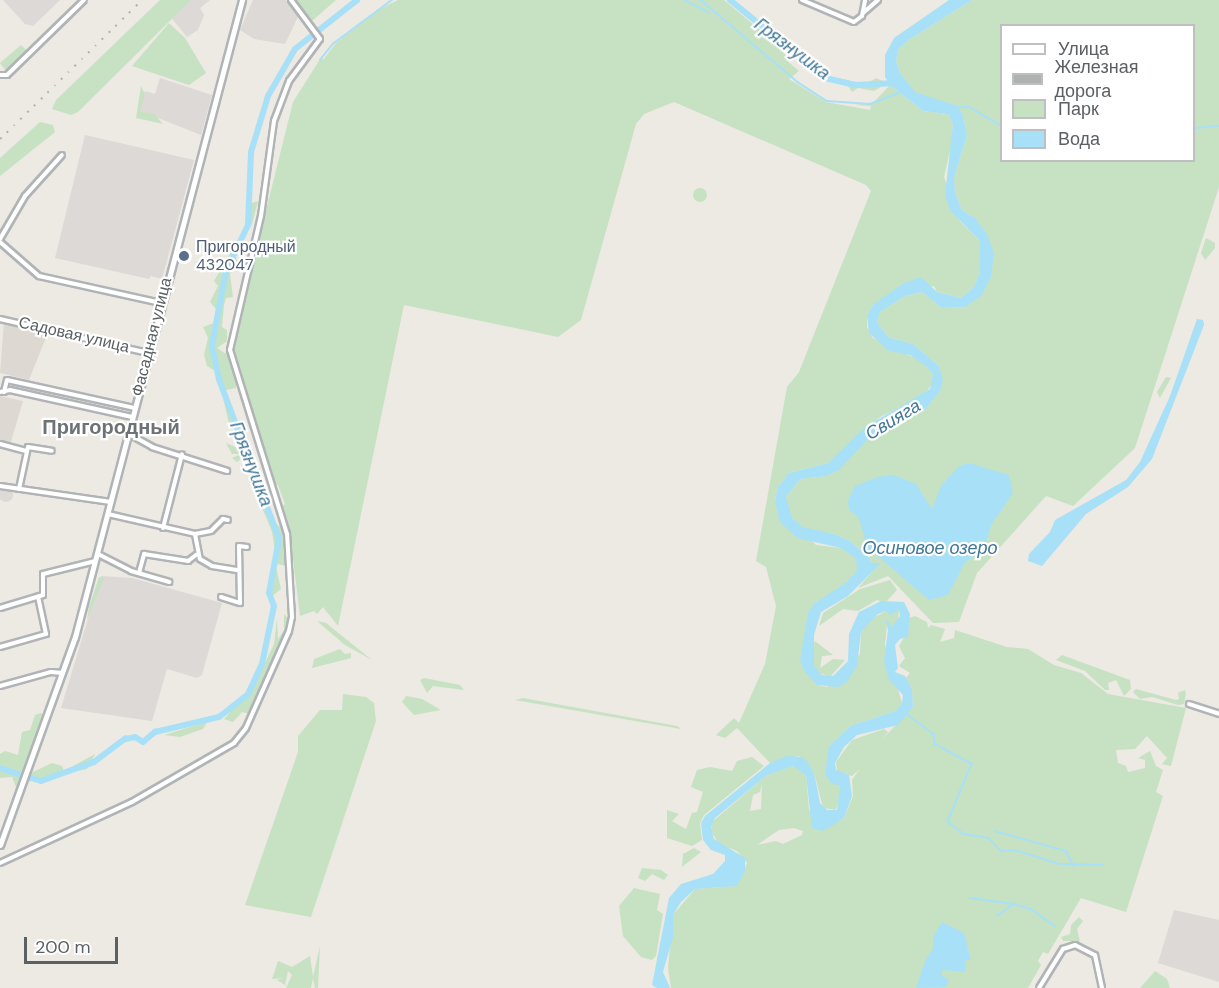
<!DOCTYPE html>
<meta charset="utf-8">
<style>
body{margin:0}
#map{position:relative;width:1219px;height:988px;overflow:hidden;background:#ede9e3;font-family:"DM Sans",sans-serif}
div>[style]{position:absolute}
.industrial>*{inset:0;background:#dcd9d6}
.round{border-radius:50%}
.education>*{inset:0;background:#ddd9d2}
.green>*{inset:0;background:#c6e2c2}
.water>*{inset:0;background:#a8e0f8}
.stream>*{height:1.5px;margin:-0.75px;padding:0 0.75px;transform-origin:0.75px;border-radius:0.75px;background:#a8e0f8}
.river>*{height:6px;margin:-3px;padding:0 3px;transform-origin:3px;border-radius:3px;background:#a8e0f8}
.roads{filter:drop-shadow(2px 0 #b1b4b7) drop-shadow(-2px 0 #b1b4b7) drop-shadow(0 2px #b1b4b7) drop-shadow(0 -2px #b1b4b7)}
.minor>*{height:4px;margin:-2px;padding:0 2px;transform-origin:2px;border-radius:2px;background:#fff}
.secondary>*{height:5px;margin:-2.5px;padding:0 2.5px;transform-origin:2.5px;border-radius:2.5px;background:#fff}
.rail>*{height:1.5px;margin-top:-0.75px;transform-origin:0;background:repeating-linear-gradient(90deg,#b0b1b1 0 1.5px,transparent 0 9.5px)}
.dots>*{width:16px;height:16px;translate:-50% -50%;box-sizing:border-box;border:3px solid #fff;border-radius:50%}
span{translate:-50% -50%;white-space:nowrap;text-align:center;line-height:1.15;-webkit-text-stroke:4.5px #fff;paint-order:stroke}
.service-label{font-size:16px;color:#4e5e75}
.left{translate:0 -50%;text-align:left}
.street-label{font-size:16px;color:#5b6063}
.water-label{font-size:18px;color:#417797;font-style:italic}
.quarter-label{font-size:20px;color:#6c7275;font-weight:700}
.legend{position:absolute;left:1000px;top:24px;width:195px;height:138px;box-sizing:border-box;background:#fff;border:2px solid #bdbfc1;margin:0;padding:8px 10px;list-style:none;font-size:18px;color:#5b6063}
.legend li{display:flex;align-items:center;gap:12px;height:30px}
.legend b{width:30px;border:2px solid #bdbfc1}
.scale{position:absolute;left:24px;top:937px;width:94px;height:27px;box-sizing:border-box;border:3px solid #5b6063;border-top:0;padding-left:8px;font-size:18px;line-height:21px;white-space:nowrap;color:#5b6063;-webkit-text-stroke:4px #fff;paint-order:stroke}
</style>
<div id="map">
<div class="industrial">
<div style="clip-path:polygon(3px 0,60px 0,33px 26px,25px 24px)"></div>
<div style="clip-path:polygon(185px 0,210px 0,200px 8px,204px 15px,198px 30px,187px 37px,169px 15px)"></div>
<div style="clip-path:polygon(253px 0,286px 0,292px 8px,298px 17px,285px 44px,254px 39px,240px 30px)"></div>
<div style="clip-path:polygon(160px 78px,212px 95px,201px 135px,138px 110px,145px 91px,155px 94px)"></div>
<div style="clip-path:polygon(85px 135px,194px 160px,162px 279px,151px 276px,149px 279px,55px 258px)"></div>
<div class="round" style="left:-1px;top:488px;width:14px;height:14px"></div>
<div style="clip-path:polygon(101px 576px,132px 578px,222px 603px,202px 675px,197px 678px,167px 669px,152px 721px,61px 708px)"></div>
<div style="clip-path:polygon(1174px 910px,1219px 920px,1219px 982px,1158px 963px)"></div>
</div>
<div class="education">
<div style="clip-path:polygon(4px 322px,47px 335px,29px 380px,0 373px)"></div>
<div style="clip-path:polygon(0 396px,23px 401px,10px 445px,0 442px)"></div>
</div>
<div class="green">
<div style="clip-path:polygon(160px 0,191px 0,78px 112px,71px 115px,52px 109px,56px 100px)"></div>
<div style="clip-path:polygon(294px 0,336px 0,312px 21px)"></div>
<div style="clip-path:polygon(398px 0,724px 0,789px 54px,786px 60px,799px 71px,789px 79px,826px 102px,870px 110px,871px 106px,856px 105px,874px 102px,890px 85px,923px 111px,948px 114px,953px 124px,952px 142px,944px 177px,960px 221px,980px 241px,980px 272px,974px 287px,961px 298px,937px 292px,934px 286px,873px 305px,867px 315px,867px 327px,873px 338px,923px 362px,933px 374px,932px 384px,923px 396px,880px 417px,828px 463px,789px 473px,778px 487px,775px 501px,816px 545px,841px 548px,858px 557px,858px 570px,848px 581px,833px 595px,815px 603px,805px 664px,817px 685px,827px 687px,860px 654px,861px 632px,871px 619px,886px 611px,899px 610px,898px 622px,892px 627px,887px 624px,885px 645px,902px 703px,897px 711px,850px 726px,829px 746px,841px 791px,836px 810px,823px 808px,815px 776px,799px 756px,770px 763px,737px 728px,725px 738px,716px 735px,734px 718px,739px 723px,765px 664px,776px 606px,766px 567px,756px 561px,787px 387px,799px 372px,871px 191px,866px 185px,674px 102px,644px 114px,636px 124px,581px 320px,558px 337px,404px 305px,338px 626px,323px 607px,317px 614px,314px 611px,300px 616px,289px 527px,282px 506px,285px 504px,278px 485px,273px 484px,273px 474px,244px 396px,232px 347px,293px 102px,322px 56px,323px 60px,336px 43px,378px 10px)"></div>
<div style="clip-path:polygon(evenodd,972px 0,1219px 0,1219px 187px,1135px 448px,1073px 506px,1046px 496px,977px 573px,959px 622px,933px 623px,888px 576px,858px 588px,880px 563px,871px 563px,870px 557px,850px 541px,834px 534px,805px 530px,787px 514px,786px 497px,800px 479px,825px 476px,869px 438px,925px 410px,940px 391px,939px 366px,913px 344px,888px 337px,877px 322px,880px 312px,905px 296px,922px 292px,942px 308px,965px 307px,991px 277px,975px 218px,962px 210px,955px 192px,954px 178px,967px 135px,964px 119px,915px 95px,900px 73px,896px 61px,898px 50px,907px 41px,972px 0,1002px 26px,1194px 26px,1194px 160px,1002px 160px,1002px 26px)"></div>
<div style="clip-path:polygon(169px 23px,185px 38px,206px 73px,189px 85px,132px 66px)"></div>
<div style="clip-path:polygon(21px 45px,28px 52px,7px 72px,0 63px)"></div>
<div style="clip-path:polygon(823px 75px,866px 84px,876px 78px,887px 83px,874px 91px,858px 88px,852px 92px,848px 86px,823px 79px)"></div>
<div style="clip-path:polygon(141px 86px,145px 94px,140px 111px,154px 114px,163px 124px,136px 118px)"></div>
<div style="clip-path:polygon(40px 122px,53px 125px,55px 132px,0 176px,0 158px)"></div>
<div class="round" style="left:693px;top:188px;width:14px;height:14px"></div>
<div style="clip-path:polygon(258px 201px,252px 224px,248px 228px,246px 205px)"></div>
<div style="clip-path:polygon(1206px 238px,1215px 243px,1215px 248px,1205px 260px,1201px 253px)"></div>
<div style="clip-path:polygon(232px 250px,238px 263px,230px 274px,233px 297px,226px 298px,224px 305px,222px 327px,227px 330px,227px 341px,217px 348px,228px 355px,236px 383px,236px 388px,226px 390px,235px 416px,230px 428px,217px 372px,207px 366px,204px 355px,208px 338px,203px 327px,214px 323px,216px 309px,210px 302px,218px 286px,214px 281px)"></div>
<div style="clip-path:polygon(1166px 377px,1171px 378px,1160px 398px,1157px 392px)"></div>
<div style="clip-path:polygon(240px 432px,248px 453px,237px 462px,232px 458px,241px 454px,232px 454px,226px 443px,238px 448px,235px 434px)"></div>
<div style="clip-path:polygon(250px 464px,277px 525px,283px 528px,286px 566px,277px 564px,272px 532px,246px 468px)"></div>
<div style="clip-path:polygon(276px 567px,281px 589px,271px 597px,268px 586px)"></div>
<div style="clip-path:polygon(99px 577px,104px 578px,87px 620px,89px 607px)"></div>
<div style="clip-path:polygon(890px 580px,897px 590px,885px 603px,877px 600px,858px 611px,843px 609px,819px 626px,823px 613px,860px 589px)"></div>
<div style="clip-path:polygon(284px 614px,289px 619px,285px 636px,250px 714px,242px 712px,233px 722px,224px 719px,255px 684px,274px 644px,277px 619px,278px 639px,284px 630px)"></div>
<div style="clip-path:polygon(evenodd,915px 616px,927px 622px,928px 628px,931px 625px,945px 629px,940px 642px,954px 638px,955px 630px,1007px 647px,1028px 649px,1054px 665px,1081px 673px,1108px 694px,1186px 708px,1171px 766px,1162px 764px,1167px 758px,1147px 736px,1135px 749px,1116px 750px,1118px 763px,1126px 766px,1128px 772px,1145px 768px,1145px 760px,1138px 758px,1150px 751px,1156px 766px,1163px 770px,1156px 792px,1163px 796px,1126px 912px,1081px 898px,1048px 954px,1043px 952px,1038px 961px,1041px 965px,1028px 988px,671px 988px,668px 968px,673px 915px,695px 889px,737px 886px,747px 863px,737px 851px,719px 844px,711px 831px,712px 822px,767px 775px,788px 766px,799px 767px,806px 775px,809px 810px,838px 822px,844px 818px,853px 796px,852px 780px,875px 747px,913px 707px,912px 689px,906px 678px,910px 673px,899px 666px,905px 658px,899px 646px,906px 634px,906px 619px,915px 616px,762px 784px,761px 809px,750px 811px,753px 795px,760px 792px,762px 784px,915px 616px,794px 828px,803px 831px,802px 835px,783px 844px,776px 841px,757px 845px,779px 830px,794px 828px)"></div>
<div style="clip-path:polygon(317px 621px,326px 623px,372px 660px,345px 645px)"></div>
<div style="clip-path:polygon(815px 641px,833px 655px,822px 656px,820px 668px,833px 659px,845px 660px,830px 677px,814px 671px,811px 650px)"></div>
<div style="clip-path:polygon(340px 649px,345px 654px,351px 653px,351px 658px,312px 668px,314px 659px)"></div>
<div style="clip-path:polygon(1062px 655px,1130px 680px,1131px 689px,1124px 696px,1116px 680px,1108px 683px,1109px 690px,1105px 690px,1085px 671px,1056px 660px)"></div>
<div style="clip-path:polygon(424px 678px,460px 685px,464px 690px,433px 686px,427px 693px,420px 680px)"></div>
<div style="clip-path:polygon(1136px 689px,1176px 700px,1179px 699px,1178px 693px,1185px 690px,1186px 694px,1184px 704px,1178px 705px,1152px 697px,1140px 699px,1133px 692px)"></div>
<div style="clip-path:polygon(343px 694px,366px 697px,374px 703px,376px 721px,311px 917px,245px 905px,298px 752px,298px 736px,320px 710px,342px 710px)"></div>
<div style="clip-path:polygon(406px 696px,422px 699px,441px 710px,414px 715px,402px 702px)"></div>
<div style="clip-path:polygon(523px 698px,677px 726px,681px 729px,515px 700px)"></div>
<div style="clip-path:polygon(41px 713px,44px 716px,13px 799px,16px 787px,12px 777px,0 778px,0 754px,5px 751px,18px 755px,22px 732px,30px 730px,35px 715px)"></div>
<div style="clip-path:polygon(207px 722px,203px 729px,180px 737px,164px 735px)"></div>
<div style="clip-path:polygon(884px 729px,888px 732px,861px 768px,852px 776px,837px 771px,836px 762px,852px 740px)"></div>
<div style="clip-path:polygon(95px 754px,87px 769px,27px 782px,33px 772px,52px 763px,62px 766px,64px 771px)"></div>
<div style="clip-path:polygon(752px 757px,764px 766px,704px 815px,700px 823px,702px 840px,692px 846px,667px 838px,667px 810px,679px 814px,672px 821px,686px 829px,692px 813px,697px 812px,703px 792px,691px 787px,697px 770px,710px 767px,732px 771px,737px 761px)"></div>
<div style="clip-path:polygon(694px 848px,701px 852px,682px 867px,683px 854px)"></div>
<div style="clip-path:polygon(642px 868px,661px 870px,668px 875px,664px 880px,652px 874px,645px 881px,638px 878px)"></div>
<div style="clip-path:polygon(634px 888px,660px 894px,657px 910px,663px 914px,656px 956px,652px 960px,641px 957px,623px 936px,619px 906px)"></div>
<div style="clip-path:polygon(1079px 917px,1083px 921px,1077px 929px,1080px 941px,1063px 941px,1061px 937px,1070px 934px,1071px 925px)"></div>
<div style="clip-path:polygon(320px 946px,318px 988px,315px 988px,313px 978px,311px 988px,286px 988px,292px 975px,288px 971px,285px 985px,277px 980px,283px 978px,272px 979px,278px 961px,292px 967px,310px 956px,313px 977px)"></div>
<div style="clip-path:polygon(1155px 971px,1167px 979px,1170px 988px,1140px 988px)"></div>
</div>
<div class="water">
<div style="clip-path:polygon(949px 0,972px 0,907px 41px,898px 50px,896px 61px,900px 73px,915px 92px,957px 106px,963px 115px,967px 135px,954px 178px,955px 192px,962px 210px,975px 218px,987px 234px,994px 253px,991px 277px,981px 296px,965px 307px,942px 308px,922px 292px,905px 296px,880px 312px,877px 322px,888px 337px,913px 344px,939px 366px,943px 380px,940px 391px,925px 410px,869px 438px,839px 470px,826px 476px,800px 479px,786px 497px,792px 518px,803px 527px,834px 534px,850px 541px,870px 558px,871px 563px,881px 563px,848px 596px,821px 612px,814px 635px,814px 666px,822px 675px,833px 676px,848px 661px,849px 634px,859px 612px,881px 601px,904px 602px,910px 614px,908px 637px,900px 639px,895px 645px,898px 668px,895px 672px,905px 676px,912px 689px,913px 707px,898px 725px,857px 735px,844px 747px,835px 763px,836px 770px,849px 775px,852px 796px,844px 818px,832px 826px,822px 831px,812px 828px,806px 775px,793px 766px,767px 775px,715px 818px,711px 827px,714px 839px,745px 858px,745px 871px,737px 886px,695px 889px,681px 902px,673px 915px,673px 937px,663px 972px,670px 988px,657px 988px,652px 985px,669px 898px,681px 884px,713px 874px,725px 861px,725px 855px,711px 850px,703px 840px,701px 823px,705px 816px,770px 763px,787px 756px,802px 757px,808px 762px,815px 777px,820px 803px,827px 810px,837px 810px,840px 786px,831px 783px,825px 774px,829px 746px,850px 726px,896px 711px,902px 703px,903px 695px,889px 680px,884px 661px,888px 630px,885px 618px,892px 627px,900px 616px,899px 610px,890px 615px,886px 611px,878px 614px,861px 632px,857px 666px,847px 682px,838px 687px,817px 685px,805px 672px,800px 660px,808px 613px,815px 603px,847px 582px,857px 570px,856px 558px,841px 548px,797px 538px,780px 522px,775px 501px,778px 487px,789px 473px,828px 463px,865px 427px,930px 389px,933px 374px,927px 367px,910px 355px,889px 351px,869px 333px,867px 315px,873px 305px,902px 284px,921px 277px,937px 292px,961px 298px,974px 287px,980px 272px,980px 241px,950px 210px,945px 195px,953px 124px,948px 114px,923px 111px,890px 85px,885px 77px,885px 55px,894px 38px)"></div>
<div style="clip-path:polygon(1197px 319px,1203px 320px,1204px 325px,1152px 459px,1128px 487px,1086px 514px,1042px 566px,1028px 561px,1029px 554px,1050px 532px,1055px 520px,1126px 480px,1140px 462px,1170px 396px)"></div>
<div style="clip-path:polygon(969px 463px,1009px 475px,1013px 493px,991px 525px,984px 550px,965px 562px,948px 595px,929px 600px,867px 547px,859px 518px,849px 510px,848px 500px,855px 486px,878px 477px,894px 475px,916px 484px,932px 509px,941px 486px,959px 466px)"></div>
<div style="clip-path:polygon(942px 922px,964px 933px,971px 960px,966px 960px,965px 972px,942px 970px,942px 976px,949px 979px,946px 987px,916px 988px,926px 959px,933px 949px,933px 937px)"></div>
</div>
<div class="stream">
<div style="left:685px;top:0;width:27px;rotate:28deg"></div>
<div style="left:701px;top:0;width:128px;rotate:40.3deg"></div>
<div style="left:799px;top:83px;width:33px;rotate:33deg"></div>
<div style="left:827px;top:101px;width:43px;rotate:4deg"></div>
<div style="left:870px;top:104px;width:33px;rotate:-21deg"></div>
<div style="left:320px;top:60px;width:22px;rotate:-51deg"></div>
<div style="left:334px;top:43px;width:72px;rotate:-36.6deg"></div>
<div style="left:957px;top:107px;width:12px"></div>
<div style="left:969px;top:107px;width:38px;rotate:30deg"></div>
<div style="left:1194px;top:128px;width:25px;rotate:-5deg"></div>
<div style="left:907px;top:714px;width:34px;rotate:37deg"></div>
<div style="left:934px;top:734px;width:10px;rotate:84deg"></div>
<div style="left:935px;top:744px;width:42px;rotate:28.4deg"></div>
<div style="left:972px;top:764px;width:63px;rotate:112.5deg"></div>
<div style="left:948px;top:822px;width:20px;rotate:37deg"></div>
<div style="left:964px;top:834px;width:25px;rotate:9deg"></div>
<div style="left:989px;top:838px;width:18px;rotate:47deg"></div>
<div style="left:1001px;top:851px;width:14px;rotate:-4deg"></div>
<div style="left:1015px;top:850px;width:47px;rotate:17.3deg"></div>
<div style="left:1060px;top:864px;width:43px;rotate:1.3deg"></div>
<div style="left:995px;top:831px;width:74px;rotate:15.7deg"></div>
<div style="left:1066px;top:851px;width:17px;rotate:62deg"></div>
<div style="left:970px;top:898px;width:45px;rotate:7.6deg"></div>
<div style="left:1015px;top:904px;width:19px;rotate:18deg"></div>
<div style="left:1033px;top:910px;width:27px;rotate:36deg"></div>
<div style="left:997px;top:916px;width:20px;rotate:-37deg"></div>
</div>
<div class="river">
<div style="left:730px;top:0;width:123px;rotate:39.4deg"></div>
<div style="left:825px;top:78px;width:31px;rotate:13deg"></div>
<div style="left:855px;top:85px;width:41px;rotate:-2.8deg"></div>
<div style="left:0;top:768px;width:43px;rotate:17.6deg"></div>
<div style="left:41px;top:781px;width:56px;rotate:-19.7deg"></div>
<div style="left:94px;top:762px;width:39px;rotate:-37deg"></div>
<div style="left:125px;top:739px;width:10px;rotate:-11deg"></div>
<div style="left:135px;top:737px;width:9px;rotate:32deg"></div>
<div style="left:143px;top:742px;width:16px;rotate:-40deg"></div>
<div style="left:155px;top:732px;width:66px;rotate:-13.2deg"></div>
<div style="left:219px;top:717px;width:37px;rotate:-38deg"></div>
<div style="left:248px;top:694px;width:33px;rotate:-65deg"></div>
<div style="left:262px;top:664px;width:59px;rotate:-78.3deg"></div>
<div style="left:274px;top:606px;width:14px;rotate:-111deg"></div>
<div style="left:269px;top:593px;width:55px;rotate:-79.5deg"></div>
<div style="left:279px;top:539px;width:171px;rotate:-110.6deg"></div>
<div style="left:219px;top:379px;width:35px;rotate:-102deg"></div>
<div style="left:212px;top:345px;width:75px;rotate:-79.3deg"></div>
<div style="left:226px;top:271px;width:51px;rotate:-64.4deg"></div>
<div style="left:248px;top:225px;width:73px;rotate:-87.6deg"></div>
<div style="left:251px;top:152px;width:59px;rotate:-73.1deg"></div>
<div style="left:268px;top:96px;width:54px;rotate:-60.1deg"></div>
<div style="left:295px;top:49px;width:79px;rotate:-38.3deg"></div>
</div>
<div class="roads">
<div class="minor">
<div style="left:802px;top:0;width:56px;rotate:22.9deg"></div>
<div style="left:854px;top:22px;width:10px;rotate:-37deg"></div>
<div style="left:862px;top:16px;width:16px;rotate:-79deg"></div>
<div style="left:863px;top:13px;width:20px;rotate:-41deg"></div>
<div style="left:0;top:75px;width:7px"></div>
<div style="left:7px;top:75px;width:107px;rotate:-44.2deg"></div>
<div style="left:0;top:239px;width:50px;rotate:-59.8deg"></div>
<div style="left:25px;top:196px;width:55px;rotate:-47.9deg"></div>
<div style="left:0;top:242px;width:52px;rotate:41.1deg"></div>
<div style="left:39px;top:276px;width:125px;rotate:12.5deg"></div>
<div style="left:0;top:319px;width:152px;rotate:12.9deg"></div>
<div style="left:0;top:392px;width:10px;rotate:-11deg"></div>
<div style="left:10px;top:390px;width:125px;rotate:12.5deg"></div>
<div style="left:4px;top:392px;width:12px;rotate:-76deg"></div>
<div style="left:7px;top:380px;width:130px;rotate:12.4deg"></div>
<div style="left:129px;top:434px;width:26px;rotate:29deg"></div>
<div style="left:152px;top:447px;width:79px;rotate:17.7deg"></div>
<div style="left:0;top:444px;width:28px;rotate:15deg"></div>
<div style="left:0;top:486px;width:112px;rotate:8.2deg"></div>
<div style="left:19px;top:489px;width:43px;rotate:-77.9deg"></div>
<div style="left:28px;top:447px;width:24px;rotate:9deg"></div>
<div style="left:108px;top:514px;width:89px;rotate:12.9deg"></div>
<div style="left:195px;top:534px;width:16px;rotate:-11deg"></div>
<div style="left:211px;top:531px;width:17px;rotate:-45deg"></div>
<div style="left:223px;top:519px;width:5px;rotate:11deg"></div>
<div style="left:163px;top:528px;width:76px;rotate:-75.6deg"></div>
<div style="left:195px;top:534px;width:25px;rotate:79deg"></div>
<div style="left:200px;top:559px;width:14px;rotate:30deg"></div>
<div style="left:212px;top:566px;width:25px;rotate:9deg"></div>
<div style="left:98px;top:554px;width:37px;rotate:27deg"></div>
<div style="left:131px;top:571px;width:40px;rotate:16deg"></div>
<div style="left:139px;top:573px;width:20px;rotate:-75deg"></div>
<div style="left:144px;top:554px;width:45px;rotate:9deg"></div>
<div style="left:188px;top:561px;width:10px;rotate:-37deg"></div>
<div style="left:221px;top:597px;width:20px;rotate:18deg"></div>
<div style="left:240px;top:603px;width:57px;rotate:-91deg"></div>
<div style="left:239px;top:546px;width:8px;rotate:7deg"></div>
<div style="left:0;top:608px;width:45px;rotate:-16.8deg"></div>
<div style="left:43px;top:595px;width:21px;rotate:-90deg"></div>
<div style="left:43px;top:574px;width:54px;rotate:-14deg"></div>
<div style="left:0;top:647px;width:48px;rotate:-15.8deg"></div>
<div style="left:46px;top:634px;width:38px;rotate:-102deg"></div>
<div style="left:0;top:686px;width:53px;rotate:-15.4deg"></div>
<div style="left:51px;top:672px;width:12px;rotate:5deg"></div>
<div style="left:1189px;top:704px;width:32px;rotate:18deg"></div>
<div style="left:0;top:863px;width:145px;rotate:-24.8deg"></div>
<div style="left:132px;top:802px;width:118px;rotate:-30deg"></div>
<div style="left:234px;top:743px;width:19px;rotate:-51deg"></div>
<div style="left:246px;top:728px;width:106px;rotate:-66.1deg"></div>
<div style="left:289px;top:631px;width:14px;rotate:-78deg"></div>
<div style="left:292px;top:617px;width:83px;rotate:-93.4deg"></div>
<div style="left:287px;top:534px;width:193px;rotate:-107.2deg"></div>
<div style="left:230px;top:350px;width:138px;rotate:-77deg"></div>
<div style="left:261px;top:216px;width:96px;rotate:-82.2deg"></div>
<div style="left:274px;top:121px;width:43px;rotate:-69.4deg"></div>
<div style="left:289px;top:81px;width:52px;rotate:-53.6deg"></div>
<div style="left:320px;top:39px;width:49px;rotate:-126.6deg"></div>
<div style="left:1039px;top:988px;width:46px;rotate:-58.4deg"></div>
<div style="left:1063px;top:949px;width:13px;rotate:-18deg"></div>
<div style="left:1075px;top:945px;width:22px;rotate:27deg"></div>
<div style="left:1095px;top:955px;width:34px;rotate:78deg"></div>
</div>
<div class="secondary">
<div style="left:0;top:845px;width:221px;rotate:-70.2deg"></div>
<div style="left:75px;top:637px;width:659px;rotate:-75.31deg"></div>
</div>
</div>
<div class="rail">
<div style="left:0;top:139px;width:199px;rotate:-44.4deg"></div>
</div>
<div class="dots">
<div style="left:184px;top:256px;background:#5c6f8a"></div>
</div>
<div class="service-label">
<span class="left" style="left:196px;top:256px">Пригородный<br>432047</span>
</div>
<div class="street-label">
<span style="left:74px;top:335px;rotate:13deg">Садовая улица</span>
<span style="left:152px;top:337px;rotate:-76deg">Фасадная улица</span>
</div>
<div class="water-label">
<span style="left:792px;top:49px;rotate:37deg">Грязнушка</span>
<span style="left:893px;top:420px;rotate:-31deg">Свияга</span>
<span style="left:251px;top:464px;rotate:69deg">Грязнушка</span>
<span style="left:930px;top:548px">Осиновое озеро</span>
</div>
<div class="quarter-label">
<span style="left:111px;top:427px">Пригородный</span>
</div>
<ul class="legend">
<li><b style="height:8px;background:#fff"></b>Улица</li>
<li><b style="height:8px;background:#b0b1b1"></b>Железная дорога</li>
<li><b style="height:16px;background:#c6e2c2"></b>Парк</li>
<li><b style="height:16px;background:#a8e0f8"></b>Вода</li>
</ul>
<div class="scale">200 m</div>
</div>
